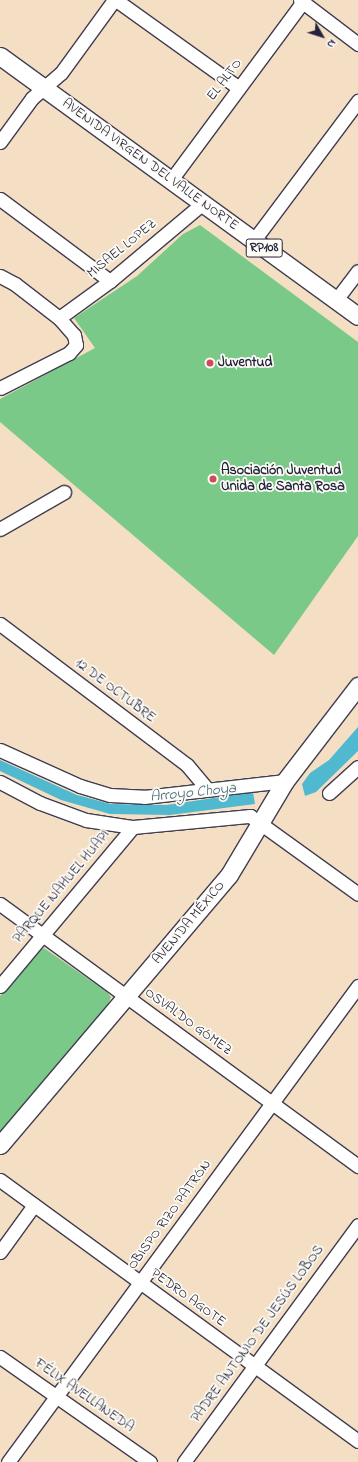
<!DOCTYPE html>
<meta charset="utf-8">
<style>
body{margin:0}
#map{position:relative;width:358px;height:1462px;overflow:hidden;background:#f4dfc4;font-family:"Indie Flower",sans-serif}
div>[style]{position:absolute}
.green>*{inset:0;background:#7bc989}
.water>*{inset:0;background:#51b9cf}
.roads{filter:drop-shadow(1px 0 #423e50) drop-shadow(-1px 0 #423e50) drop-shadow(0 1px #423e50) drop-shadow(0 -1px #423e50)}
.minor>*{height:13px;margin:-6.5px;padding:0 6.5px;transform-origin:6.5px;border-radius:6.5px;background:#fff}
.major>*{height:17px;margin:-8.5px;padding:0 8.5px;transform-origin:8.5px;border-radius:8.5px;background:#fff}
.dots>*{width:11px;height:11px;translate:-50% -50%;box-sizing:border-box;border:2px solid #fdfcf7;border-radius:50%}
span{translate:-50% -50%;white-space:nowrap;text-align:center;line-height:1.15;-webkit-text-stroke:3.5px #fdfcf7;paint-order:stroke}
.shield-label span{padding:1px 3px;background:#fdfcf7;border:1px solid;border-radius:3px;-webkit-text-stroke-width:0}
.shield-label{font-size:13px;color:#22223b;font-weight:700}
.street-label{font-size:14px;color:#22223b}
.poi-label{font-size:14px;color:#22223b;font-weight:700}
.left{translate:0 -50%;text-align:left}
.water-label{font-size:15px;color:#355e76;font-style:italic}
.north{position:absolute;left:302px;top:16px;width:40px;height:40px;-webkit-text-stroke:3px #fdfcf7;paint-order:stroke;rotate:129deg;font-size:11px;font-weight:700;line-height:16px;text-align:center;color:#22223b}
.north::after{content:'';display:block;margin:auto;width:14px;height:18px;background:#22223b;clip-path:polygon(50% 0,100% 100%,50% 72%,0 100%)}
</style>
<div id="map">
<div class="green">
<div style="clip-path:polygon(200px 225px,358px 342px,358px 536px,274px 655px,0 422px,0 399px,95px 348px,74px 318px,137px 276px,183px 234px)"></div>
<div style="clip-path:polygon(44px 948px,107px 992px,111px 997px,108px 1005px,0 1133px,0 996px,37px 953px)"></div>
</div>
<div class="water">
<div style="clip-path:polygon(358px 727px,358px 751px,316px 792px,305px 796px,302px 784px,310px 773px,329px 760px)"></div>
<div style="clip-path:polygon(0 760px,77px 795px,111px 804px,167px 805px,253px 792px,255px 804px,170px 815px,110px 814px,61px 800px,0 771px)"></div>
</div>
<div class="roads">
<div class="minor">
<div style="left:116px;top:0;width:151px;rotate:35.6deg"></div>
<div style="left:300px;top:0;width:73px;rotate:37.2deg"></div>
<div style="left:0;top:142px;width:54px;rotate:-54deg"></div>
<div style="left:32px;top:98px;width:38px;rotate:-41deg"></div>
<div style="left:61px;top:73px;width:90px;rotate:-54deg"></div>
<div style="left:171px;top:180px;width:224px;rotate:-53.5deg"></div>
<div style="left:0;top:199px;width:137px;rotate:36.7deg"></div>
<div style="left:254px;top:240px;width:174px;rotate:-53.2deg"></div>
<div style="left:0;top:276px;width:17px;rotate:28deg"></div>
<div style="left:15px;top:284px;width:56px;rotate:37.7deg"></div>
<div style="left:59px;top:318px;width:23px;rotate:49deg"></div>
<div style="left:74px;top:335px;width:10px;rotate:79deg"></div>
<div style="left:76px;top:345px;width:11px;rotate:131deg"></div>
<div style="left:69px;top:353px;width:77px;rotate:153.1deg"></div>
<div style="left:336px;top:300px;width:36px;rotate:-53deg"></div>
<div style="left:59px;top:318px;width:63px;rotate:-36deg"></div>
<div style="left:110px;top:281px;width:121px;rotate:-40deg"></div>
<div style="left:0;top:529px;width:74px;rotate:-30deg"></div>
<div style="left:0;top:624px;width:234px;rotate:37deg"></div>
<div style="left:187px;top:765px;width:31px;rotate:50deg"></div>
<div style="left:0;top:750px;width:88px;rotate:24.2deg"></div>
<div style="left:80px;top:786px;width:31px;rotate:17deg"></div>
<div style="left:110px;top:795px;width:34px;rotate:3deg"></div>
<div style="left:144px;top:797px;width:142px;rotate:-6.5deg"></div>
<div style="left:0;top:782px;width:45px;rotate:27.7deg"></div>
<div style="left:40px;top:803px;width:49px;rotate:20.3deg"></div>
<div style="left:86px;top:820px;width:48px;rotate:8.5deg"></div>
<div style="left:133px;top:827px;width:118px;rotate:-5.4deg"></div>
<div style="left:250px;top:816px;width:133px;rotate:35.8deg"></div>
<div style="left:329px;top:793px;width:39px;rotate:-42deg"></div>
<div style="left:0;top:904px;width:444px;rotate:36.2deg"></div>
<div style="left:0;top:986px;width:207px;rotate:-50.1deg"></div>
<div style="left:0;top:1180px;width:443px;rotate:36.1deg"></div>
<div style="left:0;top:1252px;width:58px;rotate:-54.1deg"></div>
<div style="left:0;top:1357px;width:183px;rotate:35deg"></div>
<div style="left:8px;top:1462px;width:591px;rotate:-53.67deg"></div>
<div style="left:184px;top:1462px;width:294px;rotate:-53.7deg"></div>
</div>
<div class="major">
<div style="left:0;top:56px;width:442px;rotate:36deg"></div>
<div style="left:0;top:1145px;width:354px;rotate:-49.7deg"></div>
<div style="left:229px;top:875px;width:109px;rotate:-59.2deg"></div>
<div style="left:285px;top:781px;width:120px;rotate:-52.5deg"></div>
</div>
</div>
<div class="dots">
<div style="left:210px;top:363px;background:#d1495b"></div>
<div style="left:213px;top:479px;background:#d1495b"></div>
</div>
<div class="shield-label">
<span style="left:264px;top:248px">RP108</span>
</div>
<div class="street-label">
<span style="left:225px;top:80px;rotate:-53deg">EL ALTO</span>
<span style="left:150px;top:165px;rotate:36deg">AVENIDA VIRGEN DEL VALLE NORTE</span>
<span style="left:122px;top:249px;rotate:-39deg">MISAEL LOPEZ</span>
<span style="left:115px;top:691px;rotate:37deg">12 DE OCTUBRE</span>
<span style="left:62px;top:887px;rotate:-50deg">PARQUE NAHUEL HUAPI</span>
<span style="left:189px;top:923px;rotate:-50deg">AVENIDA MÉXICO</span>
<span style="left:188px;top:1022px;rotate:36deg">OSVALDO GÓMEZ</span>
<span style="left:170px;top:1215px;rotate:-54deg">OBISPO RIZO PATRÓN</span>
<span style="left:188px;top:1298px;rotate:36deg">PEDRO AGOTE</span>
<span style="left:258px;top:1334px;rotate:-54deg">PADRE ANTONIO DE JESÚS LOBOS</span>
<span style="left:84px;top:1396px;rotate:35deg">FÉLIX AVELLANEDA</span>
</div>
<div class="poi-label">
<span class="left" style="left:218px;top:363px">Juventud</span>
<span class="left" style="left:221px;top:479px">Asociación Juventud<br>Unida de Santa Rosa</span>
</div>
<div class="water-label">
<span style="left:193px;top:793px;rotate:-6deg">Arroyo Choya</span>
</div>
<div class="north">N</div>
</div>
